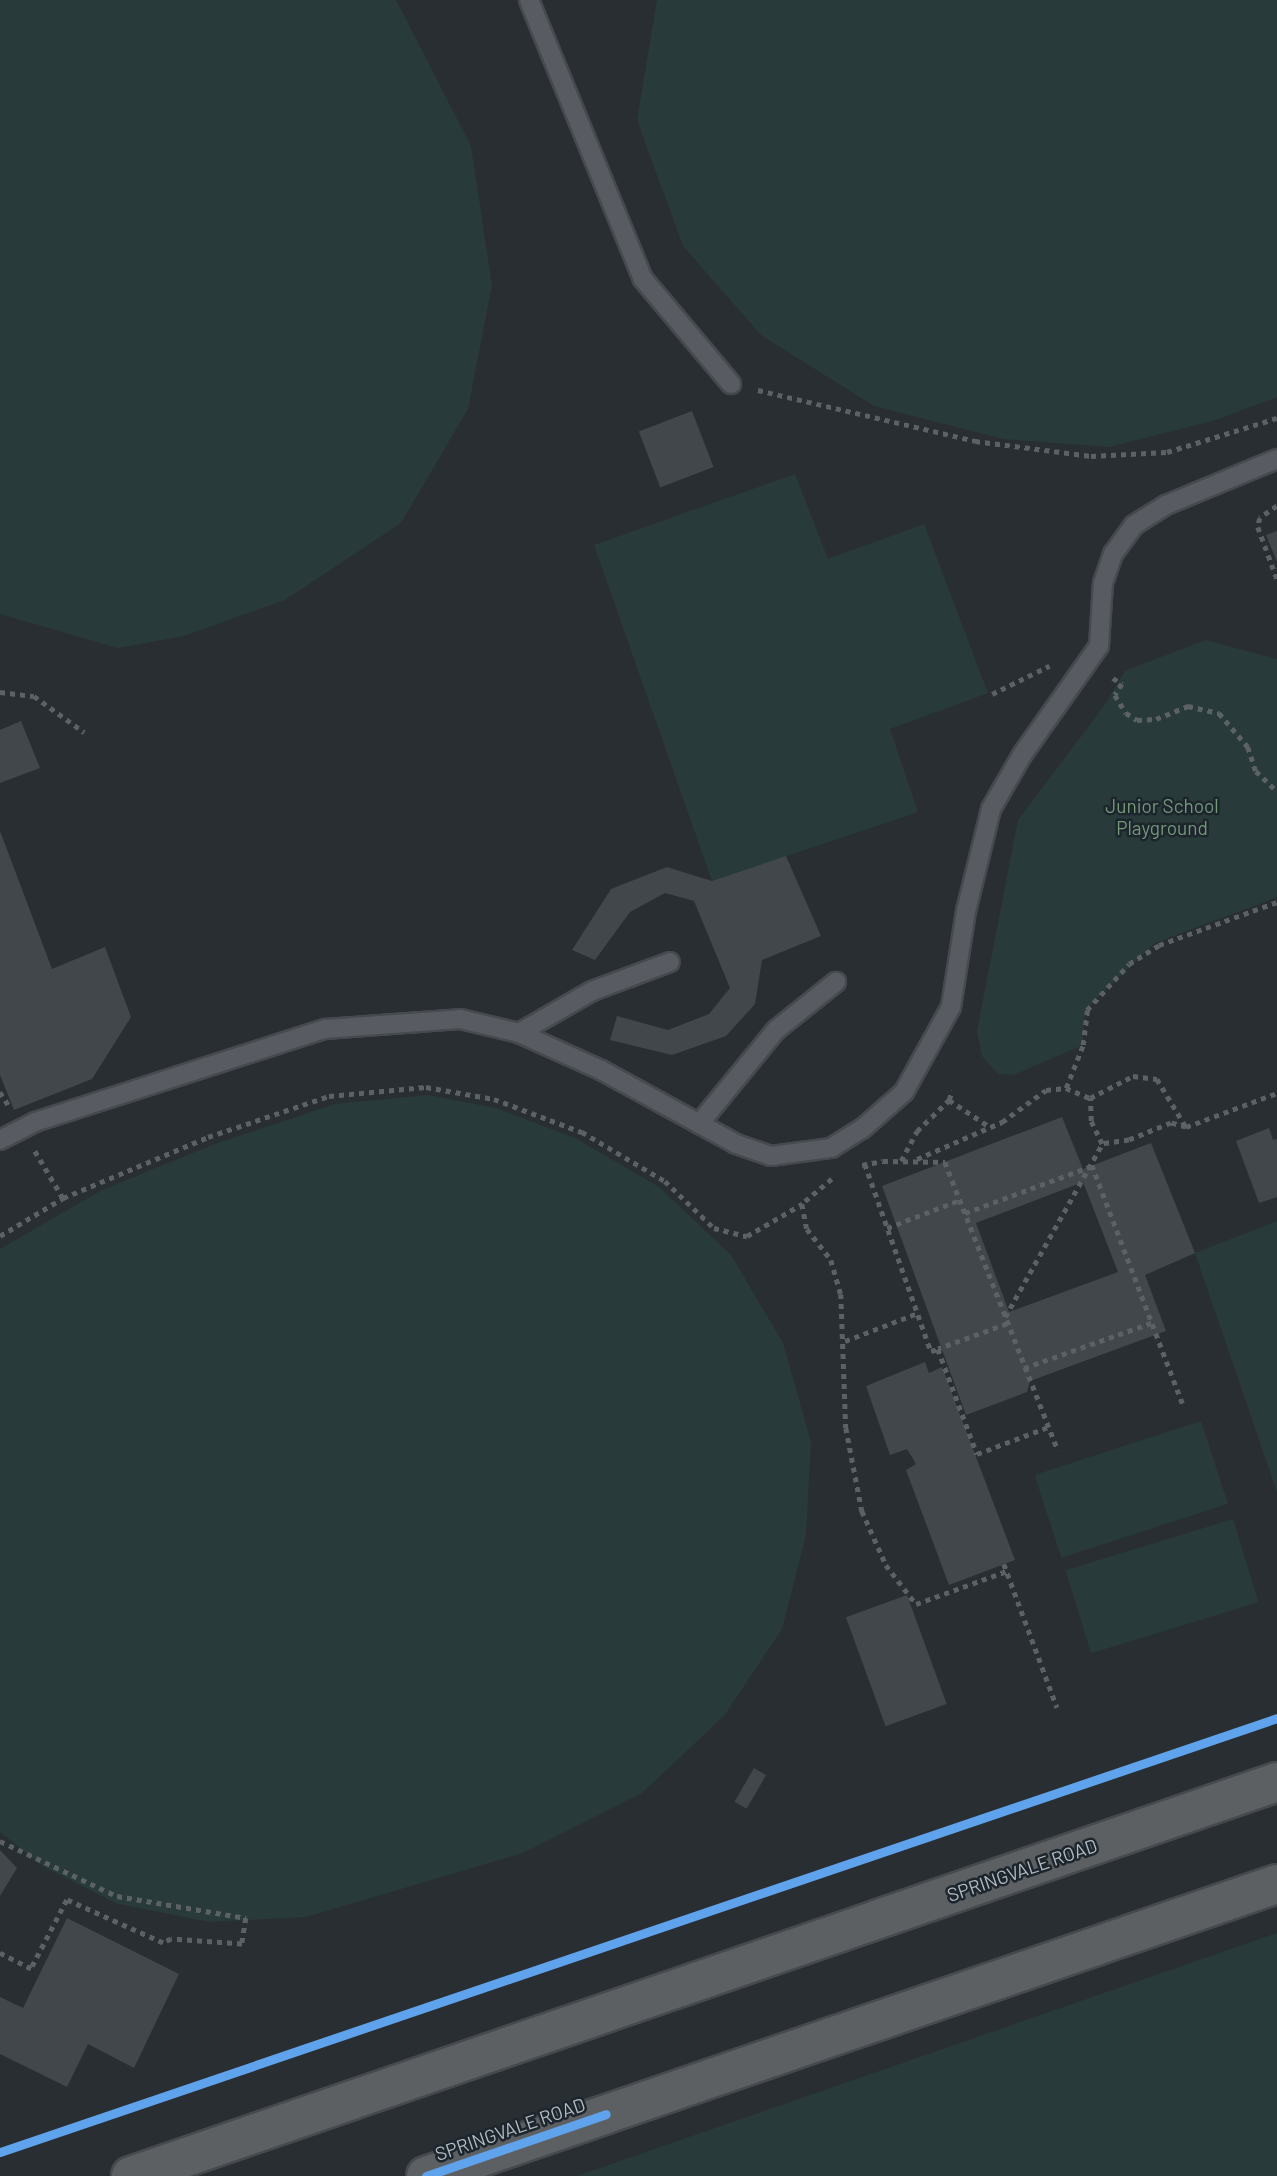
<!DOCTYPE html>
<style>
body{margin:0}
#map{position:relative;width:1277px;height:2176px;overflow:hidden;background:#292e33;font-family:Barlow,sans-serif}
div>[style]{position:absolute}
.green>*{inset:0;background:#293a3a;transform-origin:0 0}
.building>*{inset:0;background:#42474b;transform-origin:0 0}
.path>*{height:4.5px;margin-top:-2.25px;transform-origin:0;background:repeating-linear-gradient(90deg,#5c6166 0 5px,transparent 0 10px)}
.roads{filter:drop-shadow(2px 0 #464a4e) drop-shadow(-2px 0 #464a4e) drop-shadow(0 2px #464a4e) drop-shadow(0 -2px #464a4e)}
.lane>*{height:18px;margin:-9px;padding:0 9px;transform-origin:9px;border-radius:9px;background:#585c62}
.highway>*{height:38px;margin:-19px;padding:0 19px;transform-origin:19px;border-radius:19px;background:#5d6062}
.cycleway>*{height:9px;margin:-4.5px;padding:0 4.5px;transform-origin:4.5px;border-radius:4.5px;background:#60a3ed}
span{translate:-50% -50%;white-space:nowrap;text-align:center;line-height:1.15;-webkit-text-stroke:5px #1d252d;paint-order:stroke}
.park-label{font-size:19px;color:#74987a}
.street-label{font-size:19px;color:#b3bbc4}
</style>
<div id="map">
<div class="green">
<div style="clip-path:polygon(0 0,396px 0,471px 146px,492px 285px,468px 409px,401px 523px,285px 600px,184px 636px,118px 648px,0 614px)"></div>
<div style="clip-path:polygon(657px 0,1277px 0,1277px 397px,1216px 420px,1109px 447px,1003px 439px,874px 406px,761px 335px,683px 246px,637px 120px)"></div>
<div style="clip-path:polygon(795px 474px,828px 559px,924px 524px,988px 693px,890px 729px,918px 812px,712px 881px,594px 545px)"></div>
<div style="clip-path:polygon(1205px 640px,1277px 659px,1277px 897px,1155px 943px,1093px 1002px,1084px 1019px,1083px 1045px,1013px 1075px,998px 1074px,982px 1056px,977px 1031px,1018px 820px,1104px 706px,1125px 671px)"></div>
<div style="clip-path:polygon(428px 1095px,496px 1108px,577px 1139px,659px 1187px,731px 1255px,783px 1343px,811px 1442px,806px 1535px,782px 1629px,724px 1716px,642px 1793px,523px 1853px,306px 1917px,210px 1922px,118px 1904px,44px 1867px,0 1832px,0 1249px,102px 1190px,215px 1144px,335px 1104px)"></div>
<div style="clip-path:polygon(1277px 1221px,1277px 1492px,1195px 1253px)"></div>
<div style="left:1201px;top:1421px;width:87px;height:175px;rotate:72deg"></div>
<div style="left:1233px;top:1519px;width:87px;height:175px;rotate:73deg"></div>
<div style="clip-path:polygon(1277px 1933px,1277px 2176px,577px 2176px)"></div>
</div>
<div class="building">
<div style="left:692px;top:411px;width:60px;height:57px;rotate:69deg"></div>
<div style="clip-path:polygon(1277px 531px,1277px 562px,1266px 535px)"></div>
<div style="clip-path:polygon(21px 721px,40px 768px,0 783px,0 730px)"></div>
<div style="clip-path:polygon(0 831px,52px 969px,105px 947px,131px 1017px,92px 1079px,14px 1110px,0 1075px)"></div>
<div style="clip-path:polygon(786px 856px,821px 936px,762px 960px,755px 1004px,726px 1036px,672px 1055px,610px 1040px,617px 1016px,668px 1030px,709px 1014px,730px 988px,694px 901px,665px 893px,630px 912px,595px 960px,572px 950px,611px 889px,667px 867px,712px 881px)"></div>
<div style="clip-path:polygon(evenodd,1062px 1117px,1083px 1169px,1151px 1143px,1195px 1253px,1145px 1275px,1166px 1331px,1030px 1381px,1027px 1392px,966px 1415px,882px 1186px,1062px 1117px,1083px 1182px,1118px 1272px,1009px 1312px,976px 1223px,1083px 1182px)"></div>
<div style="clip-path:polygon(1269px 1128px,1273px 1140px,1277px 1139px,1277px 1197px,1259px 1203px,1236px 1141px)"></div>
<div style="clip-path:polygon(925px 1362px,929px 1373px,942px 1367px,1015px 1560px,949px 1585px,906px 1470px,916px 1464px,907px 1449px,890px 1455px,866px 1386px)"></div>
<div style="left:907px;top:1595px;width:116px;height:65px;rotate:70deg"></div>
<div style="left:754px;top:1768px;width:14px;height:39px;rotate:30deg"></div>
<div style="clip-path:polygon(0 1850px,17px 1868px,0 1896px)"></div>
<div style="clip-path:polygon(67px 1918px,179px 1974px,134px 2068px,88px 2044px,67px 2087px,0 2054px,0 1997px,23px 2008px)"></div>
</div>
<div class="path">
<div style="left:758px;top:390px;width:223px;rotate:13.2deg"></div>
<div style="left:975px;top:441px;width:117px;rotate:7.4deg"></div>
<div style="left:1091px;top:456px;width:76px;rotate:-3deg"></div>
<div style="left:1167px;top:452px;width:115px;rotate:-17.2deg"></div>
<div style="left:1277px;top:506px;width:21px;rotate:145deg"></div>
<div style="left:1260px;top:518px;width:9px;rotate:103deg"></div>
<div style="left:1258px;top:527px;width:55px;rotate:69.9deg"></div>
<div style="left:1113px;top:678px;width:11px;rotate:34deg"></div>
<div style="left:1122px;top:684px;width:13px;rotate:122deg"></div>
<div style="left:1115px;top:695px;width:21px;rotate:59deg"></div>
<div style="left:1126px;top:713px;width:13px;rotate:32deg"></div>
<div style="left:1137px;top:720px;width:19px;rotate:-3deg"></div>
<div style="left:1156px;top:719px;width:35px;rotate:-22deg"></div>
<div style="left:1188px;top:706px;width:32px;rotate:13deg"></div>
<div style="left:1219px;top:713px;width:45px;rotate:49.5deg"></div>
<div style="left:1248px;top:747px;width:25px;rotate:72deg"></div>
<div style="left:1256px;top:771px;width:29px;rotate:44deg"></div>
<div style="left:0;top:692px;width:34px;rotate:7deg"></div>
<div style="left:34px;top:696px;width:62px;rotate:35.8deg"></div>
<div style="left:992px;top:694px;width:64px;rotate:-26.2deg"></div>
<div style="left:1066px;top:1088px;width:46px;rotate:-68.4deg"></div>
<div style="left:1083px;top:1045px;width:35px;rotate:-83deg"></div>
<div style="left:1087px;top:1010px;width:62px;rotate:-47.6deg"></div>
<div style="left:1129px;top:964px;width:36px;rotate:-32deg"></div>
<div style="left:1159px;top:945px;width:126px;rotate:-20deg"></div>
<div style="left:0;top:1092px;width:17px;rotate:57deg"></div>
<div style="left:949px;top:1100px;width:10px;rotate:-73deg"></div>
<div style="left:1186px;top:1127px;width:97px;rotate:-20.5deg"></div>
<div style="left:35px;top:1151px;width:55px;rotate:59.2deg"></div>
<div style="left:917px;top:1159px;width:93px;rotate:-23.5deg"></div>
<div style="left:1002px;top:1122px;width:54px;rotate:-36deg"></div>
<div style="left:1046px;top:1090px;width:20px;rotate:-6deg"></div>
<div style="left:1066px;top:1088px;width:26px;rotate:23deg"></div>
<div style="left:1090px;top:1098px;width:48px;rotate:-27.1deg"></div>
<div style="left:1133px;top:1076px;width:24px;rotate:7deg"></div>
<div style="left:1157px;top:1079px;width:56px;rotate:58.9deg"></div>
<div style="left:1186px;top:1127px;width:16px;rotate:-165deg"></div>
<div style="left:1171px;top:1123px;width:45px;rotate:158deg"></div>
<div style="left:1129px;top:1140px;width:27px;rotate:172deg"></div>
<div style="left:1102px;top:1144px;width:25px;rotate:-116deg"></div>
<div style="left:1091px;top:1121px;width:23px;rotate:-92deg"></div>
<div style="left:901px;top:1161px;width:34px;rotate:-62deg"></div>
<div style="left:917px;top:1131px;width:45px;rotate:-44.1deg"></div>
<div style="left:949px;top:1100px;width:49px;rotate:33.4deg"></div>
<div style="left:865px;top:1164px;width:198px;rotate:70.6deg"></div>
<div style="left:931px;top:1351px;width:7px;rotate:-16deg"></div>
<div style="left:862px;top:1165px;width:21px;rotate:-11deg"></div>
<div style="left:883px;top:1161px;width:62px;rotate:0.9deg"></div>
<div style="left:945px;top:1162px;width:310px;rotate:68.6deg"></div>
<div style="left:1092px;top:1165px;width:257px;rotate:69.2deg"></div>
<div style="left:832px;top:1179px;width:39px;rotate:140deg"></div>
<div style="left:802px;top:1204px;width:25px;rotate:79deg"></div>
<div style="left:807px;top:1229px;width:39px;rotate:52deg"></div>
<div style="left:831px;top:1260px;width:35px;rotate:74deg"></div>
<div style="left:841px;top:1294px;width:134px;rotate:87.9deg"></div>
<div style="left:846px;top:1428px;width:85px;rotate:79.1deg"></div>
<div style="left:862px;top:1511px;width:59px;rotate:66deg"></div>
<div style="left:886px;top:1565px;width:49px;rotate:52.4deg"></div>
<div style="left:916px;top:1604px;width:97px;rotate:-19.9deg"></div>
<div style="left:965px;top:1213px;width:135px;rotate:-20.3deg"></div>
<div style="left:887px;top:1228px;width:78px;rotate:-21deg"></div>
<div style="left:0;top:1236px;width:74px;rotate:-31.1deg"></div>
<div style="left:63px;top:1198px;width:157px;rotate:-22.8deg"></div>
<div style="left:208px;top:1137px;width:128px;rotate:-18.7deg"></div>
<div style="left:329px;top:1096px;width:97px;rotate:-5.3deg"></div>
<div style="left:426px;top:1087px;width:69px;rotate:10deg"></div>
<div style="left:494px;top:1099px;width:94px;rotate:20.6deg"></div>
<div style="left:582px;top:1132px;width:96px;rotate:30.6deg"></div>
<div style="left:665px;top:1181px;width:68px;rotate:43.8deg"></div>
<div style="left:714px;top:1228px;width:34px;rotate:14deg"></div>
<div style="left:747px;top:1236px;width:64px;rotate:-30.2deg"></div>
<div style="left:1005px;top:1317px;width:198px;rotate:-60.7deg"></div>
<div style="left:1007px;top:1324px;width:73px;rotate:160.1deg"></div>
<div style="left:938px;top:1349px;width:112px;rotate:69.6deg"></div>
<div style="left:977px;top:1454px;width:76px;rotate:-20.8deg"></div>
<div style="left:845px;top:1341px;width:78px;rotate:-21deg"></div>
<div style="left:1024px;top:1368px;width:135px;rotate:-19.5deg"></div>
<div style="left:1004px;top:1564px;width:153px;rotate:69.7deg"></div>
<div style="left:0;top:1841px;width:129px;rotate:25.2deg"></div>
<div style="left:117px;top:1896px;width:131px;rotate:9.7deg"></div>
<div style="left:246px;top:1918px;width:26px;rotate:99deg"></div>
<div style="left:242px;top:1944px;width:71px;rotate:-176deg"></div>
<div style="left:171px;top:1939px;width:9px;rotate:153deg"></div>
<div style="left:163px;top:1943px;width:105px;rotate:-155.9deg"></div>
<div style="left:67px;top:1900px;width:78px;rotate:117.6deg"></div>
<div style="left:31px;top:1969px;width:35px;rotate:-153deg"></div>
</div>
<div class="roads">
<div class="lane">
<div style="left:529px;top:0;width:301px;rotate:67.8deg"></div>
<div style="left:643px;top:279px;width:137px;rotate:50deg"></div>
<div style="left:519px;top:1033px;width:84px;rotate:-29.9deg"></div>
<div style="left:592px;top:991px;width:83px;rotate:-20.4deg"></div>
<div style="left:699px;top:1124px;width:122px;rotate:-50.7deg"></div>
<div style="left:776px;top:1030px;width:77px;rotate:-38.7deg"></div>
<div style="left:0;top:1140px;width:39px;rotate:-27deg"></div>
<div style="left:35px;top:1122px;width:305px;rotate:-17.8deg"></div>
<div style="left:325px;top:1029px;width:135px;rotate:-4.2deg"></div>
<div style="left:460px;top:1019px;width:61px;rotate:13.3deg"></div>
<div style="left:519px;top:1033px;width:90px;rotate:24.3deg"></div>
<div style="left:601px;top:1070px;width:154px;rotate:28.7deg"></div>
<div style="left:736px;top:1144px;width:37px;rotate:19deg"></div>
<div style="left:771px;top:1156px;width:61px;rotate:-7.6deg"></div>
<div style="left:831px;top:1148px;width:36px;rotate:-32deg"></div>
<div style="left:862px;top:1129px;width:56px;rotate:-41.4deg"></div>
<div style="left:904px;top:1092px;width:97px;rotate:-61.1deg"></div>
<div style="left:951px;top:1007px;width:97px;rotate:-81.1deg"></div>
<div style="left:966px;top:911px;width:105px;rotate:-76.2deg"></div>
<div style="left:991px;top:809px;width:62px;rotate:-60.1deg"></div>
<div style="left:1022px;top:755px;width:133px;rotate:-54.8deg"></div>
<div style="left:1099px;top:646px;width:63px;rotate:-86.4deg"></div>
<div style="left:1103px;top:583px;width:31px;rotate:-71deg"></div>
<div style="left:1113px;top:554px;width:36px;rotate:-54deg"></div>
<div style="left:1134px;top:525px;width:38px;rotate:-32deg"></div>
<div style="left:1166px;top:505px;width:120px;rotate:-22.5deg"></div>
</div>
<div class="highway">
<div style="left:131px;top:2176px;width:1212px;rotate:-18.97deg"></div>
<div style="left:426px;top:2176px;width:900px;rotate:-18.94deg"></div>
</div>
</div>
<div class="cycleway">
<div style="left:0;top:2152px;width:1349px;rotate:-18.77deg"></div>
<div style="left:426px;top:2176px;width:190px;rotate:-19deg"></div>
</div>
<div class="park-label">
<span style="left:1162px;top:817px">Junior School<br>Playground</span>
</div>
<div class="street-label">
<span style="left:1022px;top:1870px;rotate:-19deg">SPRINGVALE ROAD</span>
<span style="left:510px;top:2129px;rotate:-19deg">SPRINGVALE ROAD</span>
</div>
</div>
